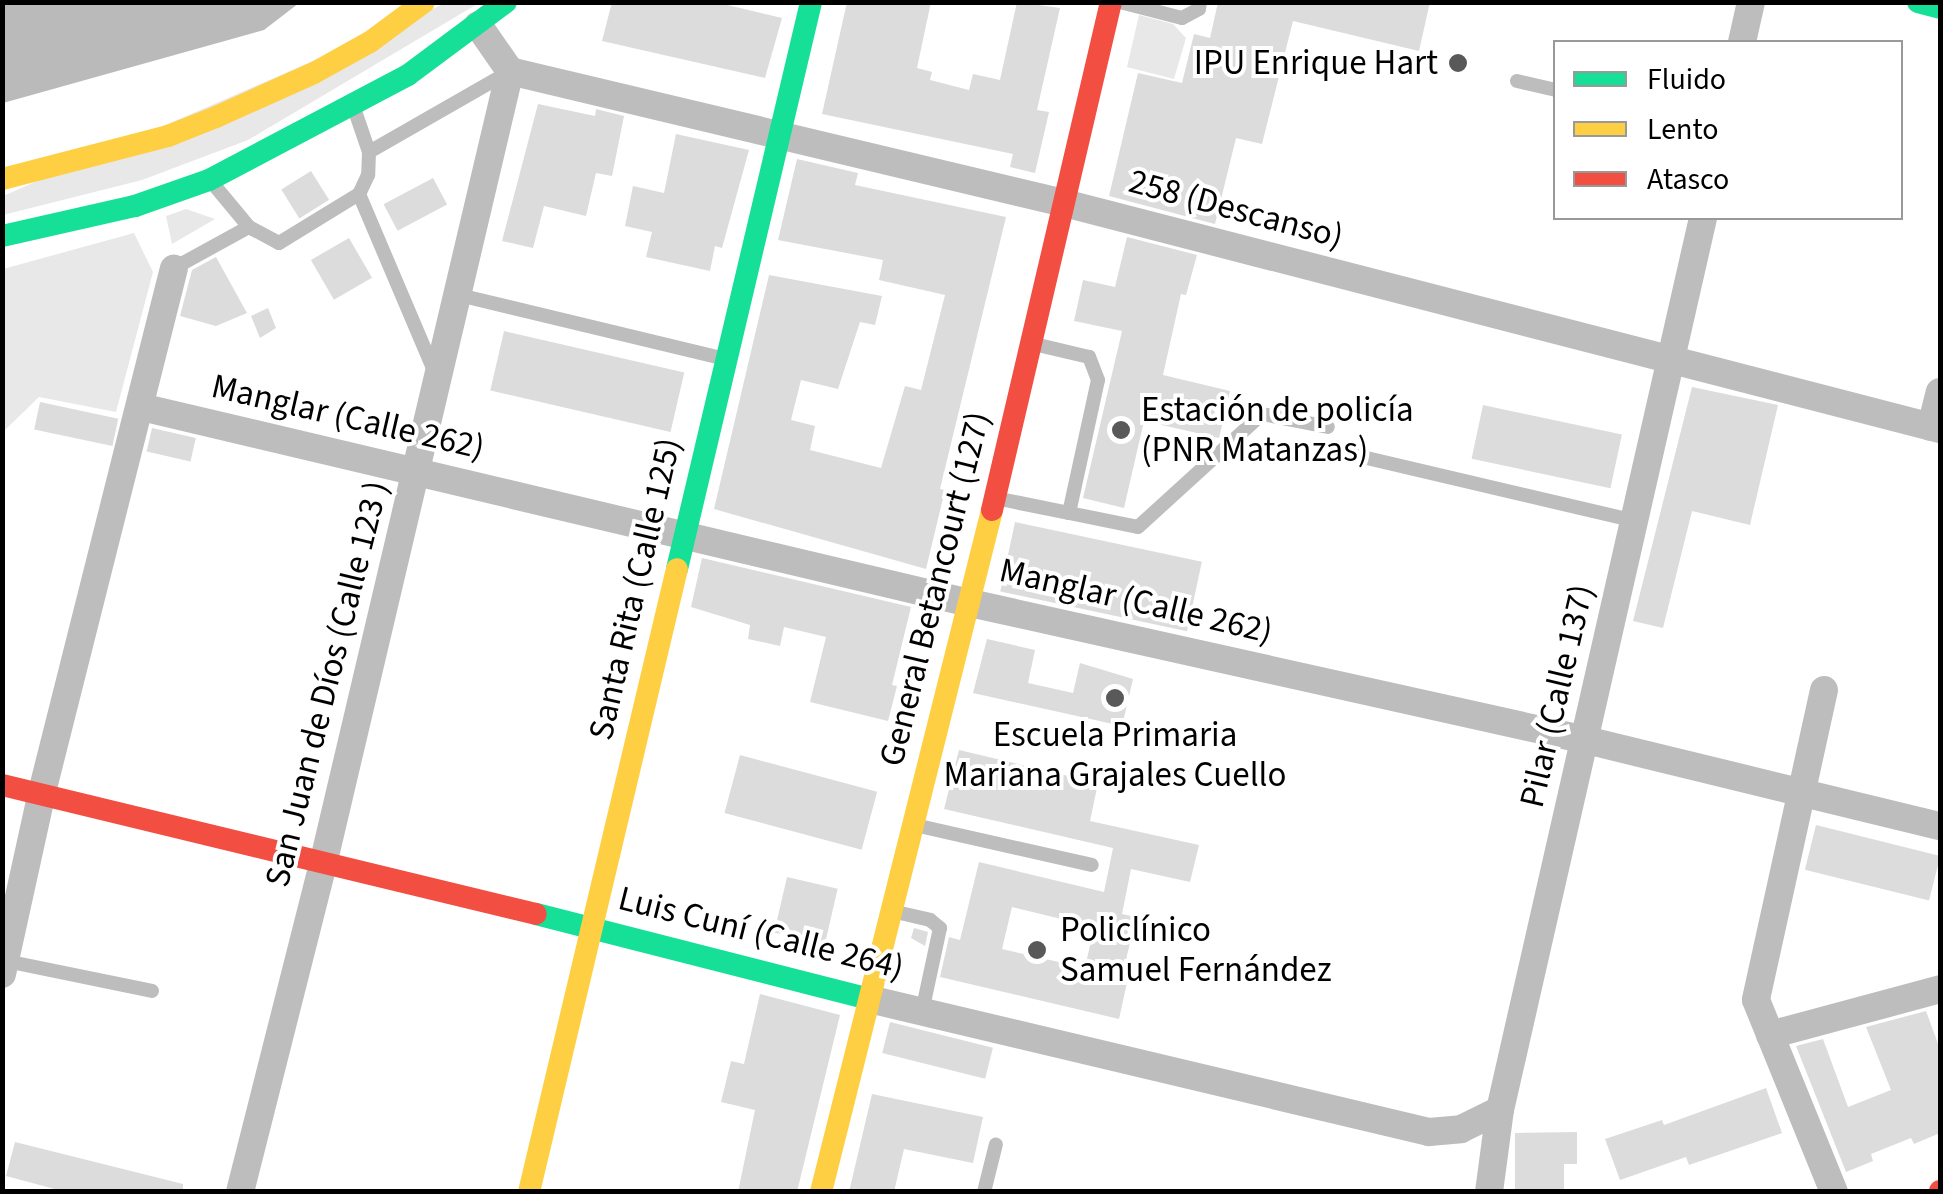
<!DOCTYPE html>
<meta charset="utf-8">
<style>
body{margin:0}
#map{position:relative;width:1943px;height:1194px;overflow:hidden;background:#fff;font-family:"Source Sans 3",sans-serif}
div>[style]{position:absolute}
.green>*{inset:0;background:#e8e8e8}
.water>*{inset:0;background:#bababa}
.building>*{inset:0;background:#dcdcdc;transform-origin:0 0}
.lane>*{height:14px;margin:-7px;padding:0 7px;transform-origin:7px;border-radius:7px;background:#bdbdbd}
.street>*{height:28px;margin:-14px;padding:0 14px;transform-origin:14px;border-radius:14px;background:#bdbdbd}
.fast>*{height:22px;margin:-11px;padding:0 11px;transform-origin:11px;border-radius:11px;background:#16e098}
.slow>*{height:22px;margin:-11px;padding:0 11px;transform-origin:11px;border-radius:11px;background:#ffcf43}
.jam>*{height:22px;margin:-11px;padding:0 11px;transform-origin:11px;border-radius:11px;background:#f24e42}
.dots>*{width:28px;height:28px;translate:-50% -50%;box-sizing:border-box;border:5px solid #fff;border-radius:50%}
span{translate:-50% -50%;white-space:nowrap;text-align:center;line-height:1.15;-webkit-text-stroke:8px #fff;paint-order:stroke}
.poi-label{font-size:35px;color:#000}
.right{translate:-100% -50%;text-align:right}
.left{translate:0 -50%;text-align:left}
.street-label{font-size:35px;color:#000}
.frame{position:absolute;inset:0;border:5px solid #000;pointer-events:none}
.legend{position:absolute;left:1553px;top:40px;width:350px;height:180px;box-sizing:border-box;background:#fff;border:2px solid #999;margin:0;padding:12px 18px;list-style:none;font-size:30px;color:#000}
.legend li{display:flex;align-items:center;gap:20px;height:50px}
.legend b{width:50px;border:2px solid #999}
</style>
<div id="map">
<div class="green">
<div style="clip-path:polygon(446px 3px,479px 3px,248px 140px,142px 180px,3px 215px,3px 196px)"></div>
<div style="clip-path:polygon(1139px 15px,1173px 24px,1186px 38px,1174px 79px,1127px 67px)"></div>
<div style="clip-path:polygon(186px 209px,215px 219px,172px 244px,166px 216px)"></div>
<div style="clip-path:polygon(134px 233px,153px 272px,116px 412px,39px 397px,3px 432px,3px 269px)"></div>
</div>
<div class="water">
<div style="clip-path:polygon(3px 2px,299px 2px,299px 3px,264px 30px,3px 103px)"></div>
</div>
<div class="building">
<div style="clip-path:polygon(612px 2px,715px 2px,782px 18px,765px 78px,602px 41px)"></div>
<div style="clip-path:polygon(847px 2px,931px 2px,917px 68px,932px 72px,930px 80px,969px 90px,973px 74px,1000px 80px,1017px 2px,1060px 8px,1037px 110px,1049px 112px,1035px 173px,1010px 167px,1013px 154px,822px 114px)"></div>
<div style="clip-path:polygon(1218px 2px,1430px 2px,1419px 51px,1293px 21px,1262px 144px,1236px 138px,1215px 224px,1109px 196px,1138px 73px,1182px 83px,1194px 34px,1210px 38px)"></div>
<div style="clip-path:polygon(538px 104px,595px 116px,596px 109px,624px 116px,612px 176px,596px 173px,586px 216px,544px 206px,533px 248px,502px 241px)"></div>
<div style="clip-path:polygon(676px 134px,749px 150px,722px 248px,715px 246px,710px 271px,646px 257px,652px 232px,625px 226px,633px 186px,664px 193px)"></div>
<div style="clip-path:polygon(797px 159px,858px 173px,855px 185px,1006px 217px,940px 489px,945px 490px,926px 569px,714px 509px,769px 275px,882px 296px,875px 325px,860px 322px,838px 389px,801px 380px,791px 420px,815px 426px,810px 450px,881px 468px,905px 386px,921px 390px,945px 295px,879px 280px,883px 260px,778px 240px)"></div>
<div style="left:311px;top:171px;width:34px;height:35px;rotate:58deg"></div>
<div style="left:433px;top:178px;width:30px;height:56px;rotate:62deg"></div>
<div style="clip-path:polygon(1127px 237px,1197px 255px,1186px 295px,1181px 294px,1163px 375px,1230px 391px,1219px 438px,1144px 421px,1124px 508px,1083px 498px,1122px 331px,1074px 321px,1083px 280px,1115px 287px)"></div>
<div style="left:349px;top:238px;width:46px;height:44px;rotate:60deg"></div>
<div style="clip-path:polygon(216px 257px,247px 313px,216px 326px,180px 316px,192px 270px)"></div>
<div style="clip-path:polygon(268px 308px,276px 328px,260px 338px,251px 316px)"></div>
<div style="left:504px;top:331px;width:185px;height:61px;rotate:13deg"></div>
<div style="clip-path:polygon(1692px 387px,1778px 405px,1750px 525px,1692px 511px,1663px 628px,1633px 621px)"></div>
<div style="left:40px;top:402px;width:80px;height:28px;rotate:12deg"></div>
<div style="left:1483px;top:405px;width:142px;height:55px;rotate:12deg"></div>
<div style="left:152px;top:428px;width:45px;height:24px;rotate:13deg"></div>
<div style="left:1015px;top:522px;width:191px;height:71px;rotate:12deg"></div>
<div style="clip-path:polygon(702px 558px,911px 607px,892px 685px,897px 686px,888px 721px,810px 702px,826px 637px,784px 627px,780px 646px,748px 639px,750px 625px,691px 607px)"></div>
<div style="clip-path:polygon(987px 639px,1035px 650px,1028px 683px,1073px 693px,1080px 663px,1133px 679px,1122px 726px,973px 693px)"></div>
<div style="clip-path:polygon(evenodd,959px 750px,1098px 783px,1090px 821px,1199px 845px,1190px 882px,1131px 869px,1122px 914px,1136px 917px,1122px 977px,1128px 978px,1119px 1019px,940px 977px,949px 937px,960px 940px,979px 862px,1104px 892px,1113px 848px,944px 809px,959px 750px,1012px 907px,1094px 927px,1085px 968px,1002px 949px,1012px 907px)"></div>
<div style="left:740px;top:755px;width:142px;height:60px;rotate:15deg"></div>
<div style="left:1816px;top:825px;width:128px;height:46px;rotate:14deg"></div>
<div style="left:787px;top:877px;width:52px;height:57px;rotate:13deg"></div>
<div style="clip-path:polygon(914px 928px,928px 932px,925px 946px,911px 938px)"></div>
<div style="clip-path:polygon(760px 994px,840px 1015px,797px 1192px,738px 1192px,755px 1110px,721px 1102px,731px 1061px,744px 1064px)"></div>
<div style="clip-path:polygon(1926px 1011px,1940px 1049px,1940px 1133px,1914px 1144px,1911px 1138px,1871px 1154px,1873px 1161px,1846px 1172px,1796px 1046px,1823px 1039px,1848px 1107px,1891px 1090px,1866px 1027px)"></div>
<div style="left:890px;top:1022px;width:106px;height:32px;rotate:14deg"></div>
<div style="clip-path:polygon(1766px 1088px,1782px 1133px,1689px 1165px,1686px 1157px,1620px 1180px,1605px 1139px,1662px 1120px,1664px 1125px)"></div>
<div style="clip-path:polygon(872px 1094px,983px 1117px,973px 1163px,904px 1149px,894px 1192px,849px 1192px)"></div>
<div style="clip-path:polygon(1577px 1132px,1577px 1164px,1564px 1164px,1564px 1192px,1515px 1192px,1515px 1133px)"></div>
<div style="clip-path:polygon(15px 1142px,183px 1184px,183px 1192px,66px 1192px,6px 1176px)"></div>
</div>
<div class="lane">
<div style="left:1120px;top:2px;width:64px;rotate:14.5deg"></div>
<div style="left:1182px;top:18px;width:19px;rotate:-28deg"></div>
<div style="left:1199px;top:9px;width:7px;rotate:-82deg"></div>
<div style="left:1517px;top:81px;width:40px;rotate:13deg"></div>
<div style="left:355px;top:111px;width:43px;rotate:71.1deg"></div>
<div style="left:369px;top:152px;width:23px;rotate:92deg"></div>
<div style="left:368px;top:175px;width:21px;rotate:115deg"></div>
<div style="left:359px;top:194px;width:197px;rotate:67deg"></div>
<div style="left:369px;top:152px;width:159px;rotate:-29.8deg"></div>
<div style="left:249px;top:227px;width:34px;rotate:28deg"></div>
<div style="left:279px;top:243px;width:94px;rotate:-31.5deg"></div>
<div style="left:174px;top:268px;width:85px;rotate:-28.7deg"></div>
<div style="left:249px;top:227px;width:53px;rotate:-129.7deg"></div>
<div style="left:459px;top:295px;width:274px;rotate:13.5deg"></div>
<div style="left:1354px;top:455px;width:289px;rotate:13.2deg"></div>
<div style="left:1000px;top:499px;width:70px;rotate:11.5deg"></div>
<div style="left:1069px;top:513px;width:136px;rotate:-77.7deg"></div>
<div style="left:1098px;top:380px;width:25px;rotate:-111deg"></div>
<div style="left:1089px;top:357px;width:57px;rotate:-166.7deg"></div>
<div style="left:1069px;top:513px;width:70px;rotate:11.5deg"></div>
<div style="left:1138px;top:527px;width:168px;rotate:-42.3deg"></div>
<div style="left:1262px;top:414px;width:67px;rotate:11.1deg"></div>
<div style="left:919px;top:826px;width:177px;rotate:12.7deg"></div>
<div style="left:896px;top:912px;width:35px;rotate:13deg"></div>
<div style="left:930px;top:920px;width:13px;rotate:39deg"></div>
<div style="left:940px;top:928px;width:86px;rotate:102.1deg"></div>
<div style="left:6px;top:961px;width:149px;rotate:11.6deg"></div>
<div style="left:984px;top:1192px;width:49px;rotate:-76deg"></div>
</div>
<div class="street">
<div style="left:1742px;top:42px;width:41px;rotate:-77.3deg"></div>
<div style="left:510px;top:71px;width:570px;rotate:13.4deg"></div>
<div style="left:1064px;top:203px;width:905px;rotate:14.47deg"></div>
<div style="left:141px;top:407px;width:852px;rotate:13.3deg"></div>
<div style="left:970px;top:603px;width:631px;rotate:12.54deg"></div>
<div style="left:1586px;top:740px;width:364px;rotate:13.7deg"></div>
<div style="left:1931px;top:427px;width:36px;rotate:-76deg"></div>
<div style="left:1824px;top:690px;width:317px;rotate:102.4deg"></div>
<div style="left:1756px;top:1000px;width:207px;rotate:67.9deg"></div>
<div style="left:2px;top:974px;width:182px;rotate:-77.6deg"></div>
<div style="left:41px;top:796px;width:544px;rotate:-75.86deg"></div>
<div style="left:869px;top:999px;width:576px;rotate:13.36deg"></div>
<div style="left:1429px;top:1132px;width:32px;rotate:-5deg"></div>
<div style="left:1461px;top:1129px;width:43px;rotate:-26deg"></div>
<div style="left:1770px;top:1035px;width:176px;rotate:-15.1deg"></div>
<div style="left:240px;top:1192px;width:342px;rotate:-75.8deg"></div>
<div style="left:324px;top:860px;width:811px;rotate:-76.74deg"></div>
<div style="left:510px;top:71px;width:56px;rotate:-124.8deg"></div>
<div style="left:1489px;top:1192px;width:83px;rotate:-82.4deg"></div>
<div style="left:1500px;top:1110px;width:915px;rotate:-77.18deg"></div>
</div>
<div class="fast">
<div style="left:1918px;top:2px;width:23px;rotate:15deg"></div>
<div style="left:2px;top:236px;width:136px;rotate:-12.7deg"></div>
<div style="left:135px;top:206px;width:78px;rotate:-19.4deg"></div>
<div style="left:209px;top:180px;width:225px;rotate:-27.8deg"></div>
<div style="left:408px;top:75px;width:122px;rotate:-36.7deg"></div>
<div style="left:677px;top:569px;width:583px;rotate:-76.7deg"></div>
<div style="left:536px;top:914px;width:344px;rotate:14.3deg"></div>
</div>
<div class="slow">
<div style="left:2px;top:179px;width:171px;rotate:-14.5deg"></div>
<div style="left:168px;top:136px;width:52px;rotate:-21.6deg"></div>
<div style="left:216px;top:117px;width:107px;rotate:-24.2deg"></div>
<div style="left:314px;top:73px;width:64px;rotate:-29deg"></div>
<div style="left:370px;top:42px;width:67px;rotate:-36.5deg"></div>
<div style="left:529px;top:1192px;width:640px;rotate:-76.64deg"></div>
<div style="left:821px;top:1192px;width:703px;rotate:-75.92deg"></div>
</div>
<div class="jam">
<div style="left:992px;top:510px;width:522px;rotate:-76.82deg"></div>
<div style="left:2px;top:785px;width:549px;rotate:13.58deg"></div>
<div style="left:1940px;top:1191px;width:1px;rotate:90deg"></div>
</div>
<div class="dots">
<div style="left:1458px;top:63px;background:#595959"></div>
<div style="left:1121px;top:430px;background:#595959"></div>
<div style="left:1115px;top:698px;background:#595959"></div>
<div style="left:1037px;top:950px;background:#595959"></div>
</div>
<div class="poi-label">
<span class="right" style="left:1438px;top:63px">IPU Enrique Hart</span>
<span class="left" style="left:1141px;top:430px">Estación de policía<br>(PNR Matanzas)</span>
<span style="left:1115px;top:755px">Escuela Primaria<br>Mariana Grajales Cuello</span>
<span class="left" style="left:1060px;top:950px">Policlínico<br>Samuel Fernández</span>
</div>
<div class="street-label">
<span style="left:1236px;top:209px;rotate:15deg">258 (Descanso)</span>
<span style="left:348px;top:417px;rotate:13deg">Manglar (Calle 262)</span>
<span style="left:635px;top:589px;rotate:-77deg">Santa Rita (Calle 125)</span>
<span style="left:935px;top:589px;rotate:-76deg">General Betancourt (127)</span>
<span style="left:1136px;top:601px;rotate:13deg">Manglar (Calle 262)</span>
<span style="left:327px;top:684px;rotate:-76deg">San Juan de Díos (Calle 123 )</span>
<span style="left:1557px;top:696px;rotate:-77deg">Pilar (Calle 137)</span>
<span style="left:761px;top:933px;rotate:14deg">Luis Cuní (Calle 264)</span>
</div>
<div class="frame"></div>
<ul class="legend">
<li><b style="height:12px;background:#16e098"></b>Fluido</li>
<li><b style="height:12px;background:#ffcf43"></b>Lento</li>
<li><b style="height:12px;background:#f24e42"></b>Atasco</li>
</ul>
</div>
